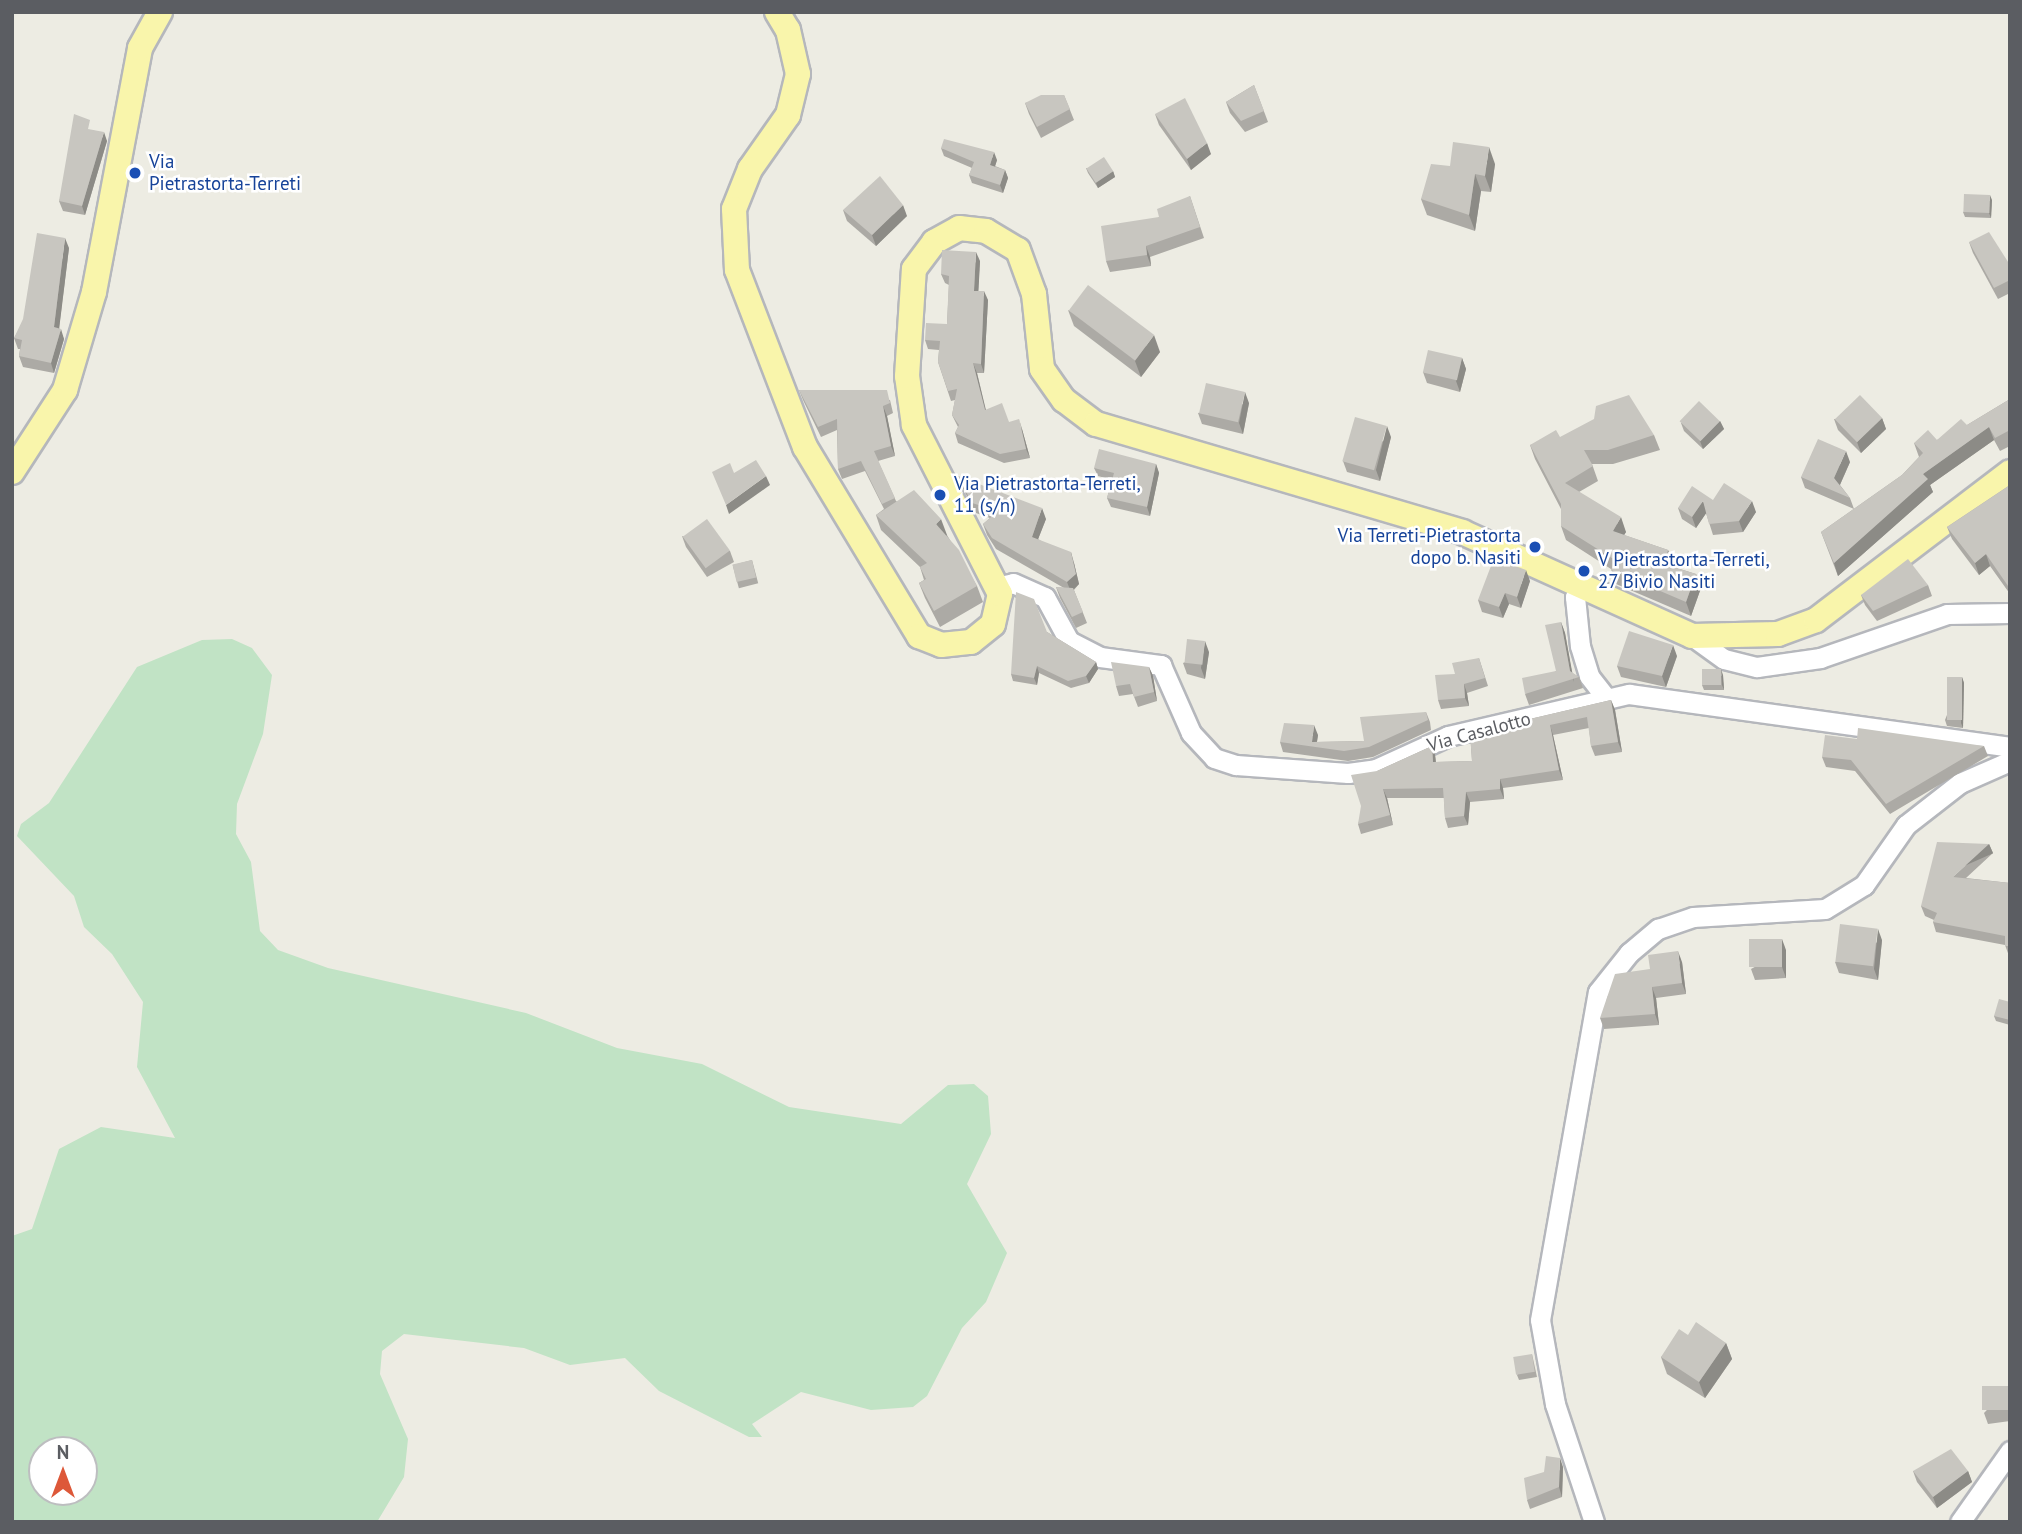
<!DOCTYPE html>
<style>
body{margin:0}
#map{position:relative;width:2022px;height:1534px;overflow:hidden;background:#edece3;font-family:"PT Sans",sans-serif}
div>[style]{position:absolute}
.green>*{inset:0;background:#c1e3c5}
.roads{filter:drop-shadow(2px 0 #b5b7bc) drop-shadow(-2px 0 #b5b7bc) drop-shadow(0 2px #b5b7bc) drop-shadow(0 -2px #b5b7bc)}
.minor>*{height:19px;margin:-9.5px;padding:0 9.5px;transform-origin:9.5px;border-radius:9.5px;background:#fff}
.major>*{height:24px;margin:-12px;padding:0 12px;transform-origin:12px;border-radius:12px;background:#f9f5ab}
.wall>*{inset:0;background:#acaaa5;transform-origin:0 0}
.shaded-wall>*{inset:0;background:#8c8b86;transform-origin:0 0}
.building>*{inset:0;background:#c8c6c0;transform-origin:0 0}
.dots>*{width:19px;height:19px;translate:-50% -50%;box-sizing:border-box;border:4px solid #fff;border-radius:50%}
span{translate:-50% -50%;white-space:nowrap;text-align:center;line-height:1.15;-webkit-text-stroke:5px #fff;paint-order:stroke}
.transit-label{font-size:19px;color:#164399}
.left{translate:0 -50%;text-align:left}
.right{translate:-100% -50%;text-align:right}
.street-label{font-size:19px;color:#5b5d62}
.frame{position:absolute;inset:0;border:14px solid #5b5d62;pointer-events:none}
.north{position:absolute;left:28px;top:1436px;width:70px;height:70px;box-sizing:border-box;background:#fff;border:2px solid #bdbec0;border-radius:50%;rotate:0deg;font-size:19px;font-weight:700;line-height:28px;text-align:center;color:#5b5d62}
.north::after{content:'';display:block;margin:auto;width:24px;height:32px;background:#dd5839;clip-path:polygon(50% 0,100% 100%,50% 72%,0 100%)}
</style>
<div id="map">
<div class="green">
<div style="clip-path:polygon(evenodd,232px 639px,252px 648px,272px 675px,263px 734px,237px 804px,236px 834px,251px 862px,260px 931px,278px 950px,328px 968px,526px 1013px,617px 1048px,702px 1064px,789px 1107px,901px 1124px,948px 1085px,974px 1084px,988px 1096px,991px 1134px,967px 1184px,1007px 1253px,986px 1302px,962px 1328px,927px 1396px,913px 1407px,871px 1410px,801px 1392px,752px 1424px,762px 1437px,749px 1437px,659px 1391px,625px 1358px,570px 1365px,524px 1348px,404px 1334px,382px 1351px,380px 1374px,408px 1439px,404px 1477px,377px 1522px,12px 1522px,12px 1236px,32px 1229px,59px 1149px,101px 1127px,175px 1138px,137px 1067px,143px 1002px,112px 954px,84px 927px,74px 896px,17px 836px,21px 824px,49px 803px,137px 667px,202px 640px,232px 639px,42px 1450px,84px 1450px,84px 1492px,42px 1492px,42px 1450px)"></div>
</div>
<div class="roads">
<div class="minor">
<div style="left:1580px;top:585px;width:13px;rotate:113deg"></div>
<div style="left:1575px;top:597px;width:49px;rotate:84.2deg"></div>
<div style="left:1580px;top:646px;width:31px;rotate:73deg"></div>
<div style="left:1589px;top:676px;width:29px;rotate:52deg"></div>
<div style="left:996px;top:587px;width:17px;rotate:-13deg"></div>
<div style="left:1013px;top:583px;width:35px;rotate:24deg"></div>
<div style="left:1045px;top:597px;width:50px;rotate:61.4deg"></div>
<div style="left:1069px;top:641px;width:35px;rotate:27deg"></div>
<div style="left:1100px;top:657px;width:62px;rotate:7.5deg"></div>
<div style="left:1161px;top:665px;width:74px;rotate:66.2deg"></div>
<div style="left:1191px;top:733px;width:34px;rotate:47deg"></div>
<div style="left:1214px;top:758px;width:23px;rotate:18deg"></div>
<div style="left:1236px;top:765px;width:112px;rotate:4.1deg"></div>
<div style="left:1348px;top:773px;width:28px;rotate:-8deg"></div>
<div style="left:1376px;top:769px;width:79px;rotate:-24.6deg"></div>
<div style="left:1448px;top:736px;width:186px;rotate:-13.1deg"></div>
<div style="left:1629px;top:694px;width:385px;rotate:7.9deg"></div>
<div style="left:1692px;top:636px;width:39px;rotate:36deg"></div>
<div style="left:1724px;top:659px;width:34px;rotate:14deg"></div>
<div style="left:1757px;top:667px;width:64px;rotate:-8.1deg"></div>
<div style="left:1820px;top:658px;width:134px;rotate:-19.1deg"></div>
<div style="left:1947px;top:614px;width:63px;rotate:-0.9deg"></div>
<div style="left:1594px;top:1522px;width:124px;rotate:-108.3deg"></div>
<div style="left:1555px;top:1404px;width:85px;rotate:-100.1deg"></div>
<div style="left:1540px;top:1320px;width:333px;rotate:-80deg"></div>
<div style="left:1598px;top:992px;width:50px;rotate:-51.5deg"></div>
<div style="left:1629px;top:953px;width:38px;rotate:-40deg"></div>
<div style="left:1658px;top:929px;width:37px;rotate:-19deg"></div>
<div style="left:1693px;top:917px;width:132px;rotate:-3.5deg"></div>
<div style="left:1825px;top:909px;width:46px;rotate:-31.6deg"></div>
<div style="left:1864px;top:885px;width:73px;rotate:-55deg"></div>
<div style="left:1906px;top:825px;width:68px;rotate:-37.9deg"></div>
<div style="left:1960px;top:783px;width:55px;rotate:-23.7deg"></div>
<div style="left:1960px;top:1522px;width:87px;rotate:-54.8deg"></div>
</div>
<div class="major">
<div style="left:777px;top:12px;width:21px;rotate:59deg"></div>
<div style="left:788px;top:30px;width:45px;rotate:77.2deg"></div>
<div style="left:798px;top:74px;width:42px;rotate:103.7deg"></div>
<div style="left:788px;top:115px;width:66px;rotate:125.1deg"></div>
<div style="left:750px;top:169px;width:43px;rotate:111.8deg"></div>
<div style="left:734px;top:209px;width:61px;rotate:87.2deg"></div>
<div style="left:737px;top:270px;width:190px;rotate:69deg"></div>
<div style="left:805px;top:447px;width:221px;rotate:58.9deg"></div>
<div style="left:919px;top:636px;width:24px;rotate:22deg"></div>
<div style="left:941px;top:645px;width:30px;rotate:-6deg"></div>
<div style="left:971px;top:642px;width:28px;rotate:-39deg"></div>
<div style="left:993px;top:624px;width:31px;rotate:-77deg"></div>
<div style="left:1000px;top:594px;width:190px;rotate:-117deg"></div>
<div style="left:914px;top:425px;width:49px;rotate:-98.1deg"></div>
<div style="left:907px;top:376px;width:107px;rotate:-86.3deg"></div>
<div style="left:914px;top:269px;width:34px;rotate:-53deg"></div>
<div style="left:934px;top:242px;width:29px;rotate:-29deg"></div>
<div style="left:959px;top:228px;width:27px;rotate:6deg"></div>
<div style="left:986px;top:231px;width:37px;rotate:31deg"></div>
<div style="left:1018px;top:250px;width:47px;rotate:70deg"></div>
<div style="left:1034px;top:294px;width:75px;rotate:83.9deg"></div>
<div style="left:1042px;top:369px;width:38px;rotate:55deg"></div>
<div style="left:1064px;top:400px;width:40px;rotate:37deg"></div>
<div style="left:1096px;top:424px;width:382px;rotate:16.4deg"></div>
<div style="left:1462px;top:532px;width:252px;rotate:24.3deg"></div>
<div style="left:1692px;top:636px;width:86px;rotate:-1.3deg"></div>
<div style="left:1778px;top:634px;width:40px;rotate:-20.2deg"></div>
<div style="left:1816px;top:620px;width:244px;rotate:-37.3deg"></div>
<div style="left:12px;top:472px;width:98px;rotate:-57.1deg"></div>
<div style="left:65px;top:390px;width:102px;rotate:-73.5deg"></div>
<div style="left:94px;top:292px;width:248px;rotate:-79.3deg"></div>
<div style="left:140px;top:48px;width:41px;rotate:-60.9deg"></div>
</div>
</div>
<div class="wall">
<div style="clip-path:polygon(1254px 85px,1268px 122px,1245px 132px,1230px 113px,1226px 102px)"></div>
<div style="clip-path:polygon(1064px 95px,1074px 120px,1041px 138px,1029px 114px,1025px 103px)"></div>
<div style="clip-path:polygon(1155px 114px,1211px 154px,1191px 170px,1159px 125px)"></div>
<div style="clip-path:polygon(93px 130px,107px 141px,85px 215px,63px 211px,59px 201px)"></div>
<div style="clip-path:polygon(941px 148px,997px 160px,995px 166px,1005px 170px,1008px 178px,1003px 193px,972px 183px,969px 175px,972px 168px,944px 156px)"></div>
<div style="clip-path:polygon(1495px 164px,1491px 192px,1481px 191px,1475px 231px,1427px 215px,1421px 199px,1450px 166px)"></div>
<div style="clip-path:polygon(1086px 168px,1113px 171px,1115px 177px,1098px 188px,1088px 173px)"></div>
<div style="clip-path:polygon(1190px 196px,1204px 238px,1150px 257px,1151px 266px,1110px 272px,1106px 261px,1159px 217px)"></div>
<div style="clip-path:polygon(1992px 200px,1991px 218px,1965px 217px,1963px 212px)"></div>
<div style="clip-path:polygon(843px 210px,907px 216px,876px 246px,847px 221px)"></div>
<div style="clip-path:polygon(1969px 242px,2010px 265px,2010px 293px,1998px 299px,1973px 253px)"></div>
<div style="clip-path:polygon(69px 248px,59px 328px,64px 339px,54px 373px,23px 367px,19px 356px,20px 349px,18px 349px,14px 338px)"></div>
<div style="clip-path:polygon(980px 261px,978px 291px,988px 300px,984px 373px,977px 373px,986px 410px,1022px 429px,1030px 458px,1004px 463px,958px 443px,955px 433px,958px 427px,952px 415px,955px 400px,951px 401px,938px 362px,939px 350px,928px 349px,925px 340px,947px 324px,949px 285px,945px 283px,941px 274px)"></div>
<div style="clip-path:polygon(1068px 310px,1160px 352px,1141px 377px,1074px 326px)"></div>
<div style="clip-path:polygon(1462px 358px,1466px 369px,1460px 392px,1427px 383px,1423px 372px)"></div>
<div style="clip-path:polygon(799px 390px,890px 400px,893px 413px,887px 416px,895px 456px,878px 461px,896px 501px,947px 535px,977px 586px,983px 602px,940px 627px,925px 598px,919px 583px,924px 580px,920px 567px,881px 530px,876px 515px,884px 509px,865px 471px,842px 479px,838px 469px,837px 430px,821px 437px,803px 400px)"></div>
<div style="clip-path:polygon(2010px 399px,2010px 446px,2000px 451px,1994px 440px,1930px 485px,1933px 492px,1838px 576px,1821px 532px,1902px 475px,1919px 457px,1914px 443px,1937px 440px,1967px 425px)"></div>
<div style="clip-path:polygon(1249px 403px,1243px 434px,1202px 424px,1198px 413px)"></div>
<div style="clip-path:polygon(1882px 418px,1886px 429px,1861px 453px,1838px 430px,1834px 419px)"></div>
<div style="clip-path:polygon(1720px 421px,1724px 429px,1703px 449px,1684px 431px,1681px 423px)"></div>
<div style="clip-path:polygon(1654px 435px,1660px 450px,1613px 464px,1592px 464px,1598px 481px,1579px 492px,1626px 532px,1624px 535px,1668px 550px,1672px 561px,1677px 568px,1696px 574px,1701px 588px,1691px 616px,1616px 584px,1611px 569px,1566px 540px,1561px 526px,1561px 509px,1535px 459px,1530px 445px,1560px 437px)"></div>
<div style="clip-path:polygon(1391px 437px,1380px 481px,1347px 472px,1343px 461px)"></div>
<div style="clip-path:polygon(1850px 462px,1840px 485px,1850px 498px,1854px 509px,1805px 488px,1801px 477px)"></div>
<div style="clip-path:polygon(1156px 464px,1159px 473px,1150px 516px,1111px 507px,1107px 498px,1112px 480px,1098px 476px,1094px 468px)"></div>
<div style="clip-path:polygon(958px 476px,1046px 519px,1038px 539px,1074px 563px,1079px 584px,1074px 590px,1087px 623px,1076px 628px,1060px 598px,1056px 587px,1064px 588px,996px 549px,987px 535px,983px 524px,990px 518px,976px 513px,962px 487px)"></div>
<div style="clip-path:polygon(2010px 485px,2010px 594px,1990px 566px,1979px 575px,1952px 539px,1947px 527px)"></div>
<div style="clip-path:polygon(1713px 500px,1756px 512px,1743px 532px,1713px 535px,1706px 513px,1696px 528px,1682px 519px,1678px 508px)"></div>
<div style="clip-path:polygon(682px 536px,730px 551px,734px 562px,707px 577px,686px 547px)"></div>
<div style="left:752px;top:560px;width:24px;height:20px;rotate:75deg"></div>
<div style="clip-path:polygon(1530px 581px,1521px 608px,1509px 604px,1503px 618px,1482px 612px,1478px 600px)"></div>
<div style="clip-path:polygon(1928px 585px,1932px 596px,1877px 621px,1865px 605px,1861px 595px)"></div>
<div style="clip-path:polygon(1561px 622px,1565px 633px,1572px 673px,1579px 677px,1583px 688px,1529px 705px,1525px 694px,1556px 671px)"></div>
<div style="clip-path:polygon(1047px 632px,1096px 662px,1098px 669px,1089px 683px,1071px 688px,1039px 673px,1037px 685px,1013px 681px,1011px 674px)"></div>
<div style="clip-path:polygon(1209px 652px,1205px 679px,1187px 674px,1183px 663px)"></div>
<div style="clip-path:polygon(1677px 656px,1666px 687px,1621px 677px,1617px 666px)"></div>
<div style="clip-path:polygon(1479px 658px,1488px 686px,1467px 693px,1469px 706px,1441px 709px,1438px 700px,1455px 674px)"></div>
<div style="clip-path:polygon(1149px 667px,1153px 676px,1157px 701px,1138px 707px,1133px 694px,1119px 696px,1116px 686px)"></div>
<div style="clip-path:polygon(1723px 675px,1724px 690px,1704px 690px,1702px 685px)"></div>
<div style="clip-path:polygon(1962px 677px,1964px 683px,1963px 728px,1947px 726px,1945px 720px)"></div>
<div style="clip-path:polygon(1611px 700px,1615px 710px,1622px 752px,1595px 756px,1591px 746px,1589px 728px,1553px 735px,1563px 780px,1503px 788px,1504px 799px,1470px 802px,1468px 825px,1448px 828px,1445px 818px,1444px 798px,1387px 798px,1393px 825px,1361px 834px,1358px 824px,1377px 771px,1432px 746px,1435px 755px,1436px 762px,1472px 761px,1470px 733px)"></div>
<div style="clip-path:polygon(1426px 712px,1430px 722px,1431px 730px,1373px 757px,1348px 761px,1283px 752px,1280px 742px,1318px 735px,1317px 742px,1364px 741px)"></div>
<div style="clip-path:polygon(1857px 739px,1984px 746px,1988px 756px,1890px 814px,1855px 771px,1826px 767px,1822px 757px)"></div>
<div style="clip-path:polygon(1989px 844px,1993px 853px,1966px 878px,2010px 883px,2010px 956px,2009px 956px,2005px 945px,1936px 932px,1933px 922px,1934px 920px,1925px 916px,1921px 906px)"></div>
<div style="clip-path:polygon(1882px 940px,1878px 980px,1839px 973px,1835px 962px)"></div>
<div style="clip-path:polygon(1786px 950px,1786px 978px,1755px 980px,1751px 969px)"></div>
<div style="clip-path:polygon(1682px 962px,1686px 994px,1656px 998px,1659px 1025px,1604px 1029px,1600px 1018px)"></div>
<div style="clip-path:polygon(2010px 1002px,2010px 1025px,1996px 1021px,1994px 1016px)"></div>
<div style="clip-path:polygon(1688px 1335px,1726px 1343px,1732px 1359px,1705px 1398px,1667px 1374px,1661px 1357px)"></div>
<div style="clip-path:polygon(1532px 1354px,1537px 1377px,1519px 1380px,1517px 1375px)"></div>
<div style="clip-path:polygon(2010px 1386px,2010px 1421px,1988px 1424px,1984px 1413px)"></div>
<div style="clip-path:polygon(1563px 1467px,1562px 1497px,1530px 1509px,1527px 1500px)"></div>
<div style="clip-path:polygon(1913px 1471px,1968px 1471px,1972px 1482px,1937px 1508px,1917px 1482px)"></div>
</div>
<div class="shaded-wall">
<div style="clip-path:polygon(104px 132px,107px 141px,85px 215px,82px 206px)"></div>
<div style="clip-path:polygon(1207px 143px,1211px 154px,1191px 170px,1187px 159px)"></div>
<div style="clip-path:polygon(1489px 147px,1495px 164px,1491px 192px,1485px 176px)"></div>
<div style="clip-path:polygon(994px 152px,997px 160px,993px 173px,990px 165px)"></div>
<div style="clip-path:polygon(1005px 170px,1008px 178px,1003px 193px,1000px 185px)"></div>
<div style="clip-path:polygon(1113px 171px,1115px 177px,1098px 188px,1096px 183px)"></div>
<div style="clip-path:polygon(1475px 174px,1481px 191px,1475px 231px,1469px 215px)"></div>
<div style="clip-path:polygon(1990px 195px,1992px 200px,1991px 218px,1989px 213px)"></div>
<div style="clip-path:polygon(903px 205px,907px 216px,876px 246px,872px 235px)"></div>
<div style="clip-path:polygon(65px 238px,69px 248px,58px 338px,54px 327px)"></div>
<div style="clip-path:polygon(1146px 246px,1150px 257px,1151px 266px,1147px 255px)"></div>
<div style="clip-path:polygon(976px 252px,980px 261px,978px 300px,974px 291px)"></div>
<div style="clip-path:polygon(984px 291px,988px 300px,984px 373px,981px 364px)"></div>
<div style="clip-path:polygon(61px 329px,64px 339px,54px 373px,51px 363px)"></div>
<div style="clip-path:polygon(1154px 335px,1160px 352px,1141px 377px,1135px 361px)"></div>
<div style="clip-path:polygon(1462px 358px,1466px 369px,1460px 392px,1456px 381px)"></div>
<div style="clip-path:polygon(973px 363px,977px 373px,988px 420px,985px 410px)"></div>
<div style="clip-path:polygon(1245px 392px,1249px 403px,1243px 434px,1239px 423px)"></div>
<div style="clip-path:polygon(883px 406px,887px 416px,895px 456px,891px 446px)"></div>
<div style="clip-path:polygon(1882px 418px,1886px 429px,1861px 453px,1857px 442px)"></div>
<div style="clip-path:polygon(1019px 419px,1022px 429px,1030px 458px,1026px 449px)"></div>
<div style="clip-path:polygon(1720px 421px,1724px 429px,1703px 449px,1700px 441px)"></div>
<div style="clip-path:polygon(1387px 426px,1391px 437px,1380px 481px,1376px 470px)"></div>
<div style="clip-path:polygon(1989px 427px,1994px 440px,1930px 485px,1933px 492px,1838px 576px,1834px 563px,1923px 474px)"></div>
<div style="clip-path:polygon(1846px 451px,1850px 462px,1838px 489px,1834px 478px)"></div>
<div style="clip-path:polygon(1156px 464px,1159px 473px,1150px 516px,1147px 507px)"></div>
<div style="clip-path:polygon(766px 476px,770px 485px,729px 514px,726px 505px)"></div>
<div style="clip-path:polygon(1703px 501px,1707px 512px,1696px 528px,1692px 517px)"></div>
<div style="clip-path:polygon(1752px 501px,1756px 512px,1743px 532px,1739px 521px)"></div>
<div style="clip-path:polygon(1042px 508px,1046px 519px,1035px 547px,1032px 537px)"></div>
<div style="clip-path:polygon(1621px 517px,1626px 532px,1618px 545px,1613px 531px)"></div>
<div style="clip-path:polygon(941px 519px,947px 535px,941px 540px,936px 524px)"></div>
<div style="clip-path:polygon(1668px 550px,1673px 564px,1666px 559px)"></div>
<div style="clip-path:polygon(1071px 552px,1074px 563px,1079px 584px,1071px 592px,1067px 582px)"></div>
<div style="clip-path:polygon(1986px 554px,1990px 566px,1979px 575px,1975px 563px)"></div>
<div style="clip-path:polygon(1526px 570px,1530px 581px,1521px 608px,1517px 597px)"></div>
<div style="clip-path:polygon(1696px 574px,1701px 588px,1691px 616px,1686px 602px)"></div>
<div style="clip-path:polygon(1505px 593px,1509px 604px,1503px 618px,1499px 607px)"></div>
<div style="clip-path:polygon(1561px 622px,1565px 633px,1574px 682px,1570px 671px)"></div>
<div style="clip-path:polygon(1205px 641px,1209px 652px,1205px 679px,1201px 668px)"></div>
<div style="clip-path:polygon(1673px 645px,1677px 656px,1666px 687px,1662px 676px)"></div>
<div style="clip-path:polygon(1096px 662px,1098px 669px,1089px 683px,1086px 676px)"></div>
<div style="clip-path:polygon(1037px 666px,1039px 673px,1037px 685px,1034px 678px)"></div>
<div style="clip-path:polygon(1149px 667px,1153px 676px,1157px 701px,1154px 692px)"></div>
<div style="clip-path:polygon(1721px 669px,1723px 675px,1724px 690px,1722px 685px)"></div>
<div style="clip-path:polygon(1962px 677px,1964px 683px,1963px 728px,1961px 723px)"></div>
<div style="clip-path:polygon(1464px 684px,1467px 693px,1469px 706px,1465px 698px)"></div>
<div style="clip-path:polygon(1611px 700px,1615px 710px,1622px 752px,1618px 742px)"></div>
<div style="clip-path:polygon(1314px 725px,1318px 735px,1316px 747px,1312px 742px)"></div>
<div style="clip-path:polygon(1550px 725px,1553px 735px,1563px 780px,1559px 770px)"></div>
<div style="clip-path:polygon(1432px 746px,1435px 755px,1437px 772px,1433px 762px)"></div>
<div style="clip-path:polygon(1500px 779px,1503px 788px,1504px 799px,1500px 789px)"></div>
<div style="clip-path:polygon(1383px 789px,1387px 798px,1393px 825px,1390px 815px)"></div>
<div style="clip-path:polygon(1466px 792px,1470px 802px,1468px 825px,1464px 816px)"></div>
<div style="left:1989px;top:844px;width:10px;height:49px;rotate:66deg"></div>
<div style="clip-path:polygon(1878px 929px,1882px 940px,1878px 980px,1874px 969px)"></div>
<div style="clip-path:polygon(1782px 939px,1786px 950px,1786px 978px,1782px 967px)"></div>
<div style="clip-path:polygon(1678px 951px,1682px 962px,1686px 994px,1682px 983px)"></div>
<div style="clip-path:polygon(1652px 987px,1656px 998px,1659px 1025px,1655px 1014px)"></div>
<div style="clip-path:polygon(1726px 1343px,1732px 1359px,1705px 1398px,1699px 1382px)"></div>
<div style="clip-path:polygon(1560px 1458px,1563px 1467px,1562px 1497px,1559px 1487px)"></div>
<div style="clip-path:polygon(1968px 1471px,1972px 1482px,1937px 1508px,1933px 1497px)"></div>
</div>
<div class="building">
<div style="clip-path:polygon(1254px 85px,1264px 111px,1241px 121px,1226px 102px)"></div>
<div style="clip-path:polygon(1041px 95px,1064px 95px,1070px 109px,1037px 127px,1025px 103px)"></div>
<div style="clip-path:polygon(1185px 98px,1207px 143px,1187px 159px,1155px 114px)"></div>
<div style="clip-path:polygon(74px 114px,90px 120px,88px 129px,104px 132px,82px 206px,59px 201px)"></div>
<div style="clip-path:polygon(944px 139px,994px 152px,990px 165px,1005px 170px,1000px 185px,969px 175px,974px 162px,941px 148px)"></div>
<div style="clip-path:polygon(1453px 142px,1489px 147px,1485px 176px,1475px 174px,1469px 215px,1421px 199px,1431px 164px,1450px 166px)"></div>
<div style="left:1104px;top:157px;width:17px;height:21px;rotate:57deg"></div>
<div style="clip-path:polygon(880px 176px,903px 205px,872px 235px,843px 210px)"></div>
<div style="left:1964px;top:194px;width:26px;height:18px;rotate:2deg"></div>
<div style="clip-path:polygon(1190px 196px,1200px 227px,1146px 246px,1147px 255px,1106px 261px,1101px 226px,1159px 217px,1157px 209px)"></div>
<div style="clip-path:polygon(1989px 232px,2010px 265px,2010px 280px,1994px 288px,1969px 242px)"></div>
<div style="clip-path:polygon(37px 233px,65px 238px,54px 327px,61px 329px,51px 363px,19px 356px,22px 340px,14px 338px,23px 319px)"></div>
<div style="clip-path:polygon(942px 250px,976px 252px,974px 291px,984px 291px,981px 364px,973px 363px,985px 410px,1002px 403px,1009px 422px,1019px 419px,1026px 449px,1000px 454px,955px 433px,959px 425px,952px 415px,957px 389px,948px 391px,938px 362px,940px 341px,925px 340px,926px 323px,947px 324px,949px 276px,941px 274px)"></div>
<div style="left:1088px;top:285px;width:83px;height:32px;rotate:37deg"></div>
<div style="left:1428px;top:350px;width:35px;height:23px;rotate:13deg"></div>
<div style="left:1206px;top:383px;width:40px;height:31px;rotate:13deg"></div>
<div style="clip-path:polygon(799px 390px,887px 390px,890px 403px,883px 406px,891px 446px,874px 451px,895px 498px,882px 504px,861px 461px,838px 469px,837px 419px,818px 427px)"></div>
<div style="clip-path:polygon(1629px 395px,1654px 435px,1608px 450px,1584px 450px,1593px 466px,1565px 483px,1621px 517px,1613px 531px,1668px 550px,1666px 559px,1675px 561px,1673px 567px,1696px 574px,1686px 602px,1611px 570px,1615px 560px,1561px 526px,1561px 504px,1530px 445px,1556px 430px,1560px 437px,1594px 419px,1596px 406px)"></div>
<div style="left:1860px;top:395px;width:32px;height:35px;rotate:46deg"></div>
<div style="clip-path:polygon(2010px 399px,2010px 430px,1995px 438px,1989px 427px,1923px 474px,1928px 479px,1834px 563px,1821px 532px,1902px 475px,1923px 453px,1914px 443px,1928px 430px,1937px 440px,1961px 419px,1967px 425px)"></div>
<div style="left:1699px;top:401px;width:29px;height:28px;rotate:44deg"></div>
<div style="left:1355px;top:417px;width:33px;height:46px;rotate:16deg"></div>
<div style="clip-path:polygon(1818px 439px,1846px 451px,1834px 478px,1850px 498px,1801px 477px)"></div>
<div style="clip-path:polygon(1099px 449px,1156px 464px,1147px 507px,1107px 498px,1114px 473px,1094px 468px)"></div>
<div style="clip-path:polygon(756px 460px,766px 476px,726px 505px,712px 472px,730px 463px,734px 473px)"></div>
<div style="clip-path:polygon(958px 476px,1042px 508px,1032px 537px,1071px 552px,1076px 574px,1067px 582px,992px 538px,983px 524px,998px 511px,972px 503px)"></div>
<div style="clip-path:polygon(1724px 483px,1752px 501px,1739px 521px,1709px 524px,1703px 501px,1692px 517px,1678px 508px,1692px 486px,1713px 500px)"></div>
<div style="clip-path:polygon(2010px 485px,2010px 586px,2008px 586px,1986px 554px,1975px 563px,1947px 527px)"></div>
<div style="clip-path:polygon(914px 490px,941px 519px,936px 524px,959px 550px,977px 586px,934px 611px,919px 583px,926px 579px,920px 567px,927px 563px,876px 515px)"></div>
<div style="left:707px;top:519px;width:39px;height:30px;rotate:54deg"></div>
<div style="clip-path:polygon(1494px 558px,1526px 570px,1517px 597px,1505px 593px,1499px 607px,1478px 600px)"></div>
<div style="clip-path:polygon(1908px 559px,1928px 585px,1873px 611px,1861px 595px)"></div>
<div style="left:752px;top:560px;width:18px;height:20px;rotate:77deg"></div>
<div style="clip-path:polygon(1056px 587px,1073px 588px,1083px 612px,1072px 617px)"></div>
<div style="clip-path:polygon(1016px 592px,1034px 599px,1047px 632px,1096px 662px,1086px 676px,1068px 681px,1037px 666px,1034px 678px,1011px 674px)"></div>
<div style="clip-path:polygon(1561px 622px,1570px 671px,1579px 677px,1525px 694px,1522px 678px,1556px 671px,1545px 625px)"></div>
<div style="clip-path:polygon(1629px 631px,1673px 645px,1662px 676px,1617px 666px)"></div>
<div style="left:1187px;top:639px;width:18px;height:24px;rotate:6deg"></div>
<div style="clip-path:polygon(1479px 658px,1485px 678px,1464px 684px,1465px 698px,1438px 700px,1435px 675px,1455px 674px,1452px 663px)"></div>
<div style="clip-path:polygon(1111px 662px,1149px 667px,1154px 692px,1134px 697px,1130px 684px,1116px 686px)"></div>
<div style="left:1702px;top:669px;width:19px;height:16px"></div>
<div style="left:1947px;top:677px;width:15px;height:43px"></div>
<div style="clip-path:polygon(1611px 700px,1618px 742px,1591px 746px,1587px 717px,1550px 725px,1559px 770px,1500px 779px,1500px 789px,1466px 792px,1464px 816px,1445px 818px,1443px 788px,1383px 789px,1390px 815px,1358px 824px,1361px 806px,1351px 775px,1377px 771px,1432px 746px,1433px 762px,1472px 761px,1470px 733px)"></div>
<div style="clip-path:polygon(1426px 712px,1428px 720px,1369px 747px,1344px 751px,1280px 742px,1284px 723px,1314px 725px,1312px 742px,1364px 741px,1360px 717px)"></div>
<div style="clip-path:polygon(1858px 728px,1984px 746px,1886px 804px,1851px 760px,1822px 757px,1825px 735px,1857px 739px)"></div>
<div style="clip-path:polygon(1937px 842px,1989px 844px,1953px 877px,2010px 883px,2010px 946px,2005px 946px,2005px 936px,1933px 922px,1937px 913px,1921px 906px)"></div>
<div style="left:1840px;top:924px;width:38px;height:38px;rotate:7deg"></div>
<div style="left:1782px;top:939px;width:28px;height:33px;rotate:90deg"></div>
<div style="clip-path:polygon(1678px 951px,1682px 983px,1652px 987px,1655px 1014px,1600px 1018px,1615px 974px,1650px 969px,1648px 955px)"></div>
<div style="clip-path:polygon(1999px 999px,2010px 1002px,2010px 1020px,1994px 1016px)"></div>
<div style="clip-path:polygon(1696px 1322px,1726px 1343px,1699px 1382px,1661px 1357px,1679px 1329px,1688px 1335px)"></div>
<div style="left:1532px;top:1354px;width:18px;height:19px;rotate:81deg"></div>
<div style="left:2010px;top:1386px;width:24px;height:28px;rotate:90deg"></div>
<div style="clip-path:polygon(1951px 1449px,1968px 1471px,1933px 1497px,1913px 1471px)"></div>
<div style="clip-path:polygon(1546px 1456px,1560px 1458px,1559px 1487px,1527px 1500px,1524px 1478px,1544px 1472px)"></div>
</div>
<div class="dots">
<div style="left:135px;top:173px;background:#1a4fb4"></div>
<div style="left:940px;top:495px;background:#1a4fb4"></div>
<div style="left:1535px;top:547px;background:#1a4fb4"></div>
<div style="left:1584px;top:571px;background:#1a4fb4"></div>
</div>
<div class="transit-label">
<span class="left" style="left:149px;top:173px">Via<br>Pietrastorta-Terreti</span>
<span class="left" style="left:954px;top:495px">Via Pietrastorta-Terreti,<br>11 (s/n)</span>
<span class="right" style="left:1521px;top:547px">Via Terreti-Pietrastorta<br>dopo b. Nasiti</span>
<span class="left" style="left:1598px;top:571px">V Pietrastorta-Terreti,<br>27 Bivio Nasiti</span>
</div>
<div class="street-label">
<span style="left:1479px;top:732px;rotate:-15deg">Via Casalotto</span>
</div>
<div class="frame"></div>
<div class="north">N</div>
</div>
